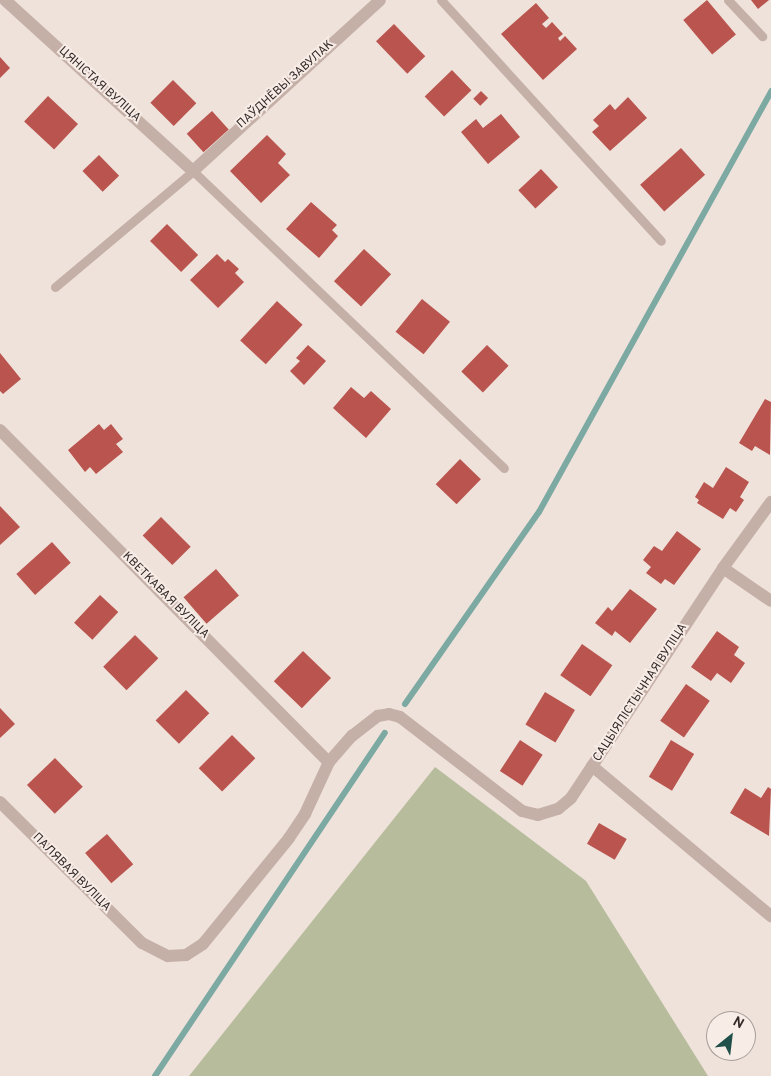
<!DOCTYPE html>
<meta charset="utf-8">
<style>
body{margin:0}
#map{position:relative;width:771px;height:1076px;overflow:hidden;background:#efe2db;font-family:Overpass,sans-serif}
div>[style]{position:absolute}
.green>*{inset:0;background:#b7bc9c}
.stream>*{height:6px;margin:-3px;padding:0 3px;transform-origin:3px;border-radius:3px;background:#7da9a3}
.building>*{inset:0;background:#b9554e;transform-origin:0 0}
.service>*{height:9px;margin:-4.5px;padding:0 4.5px;transform-origin:4.5px;border-radius:4.5px;background:#c5b0a8}
.minor>*{height:12px;margin:-6px;padding:0 6px;transform-origin:6px;border-radius:6px;background:#c5b0a8}
span{translate:-50% -50%;white-space:nowrap;text-align:center;line-height:1.15;-webkit-text-stroke:4px #f7ece6;paint-order:stroke}
.street-label{font-size:12px;color:#332927}
.north{position:absolute;left:706px;top:1011px;width:50px;height:50px;box-sizing:border-box;background:#f7ece6;border:1px solid #a99e9a;border-radius:50%;rotate:29deg;font-size:14px;font-weight:700;line-height:20px;text-align:center;color:#332927}
.north::after{content:'';display:block;margin:auto;width:18px;height:22px;background:#21504b;clip-path:polygon(50% 0,100% 100%,50% 72%,0 100%)}
</style>
<div id="map">
<div class="green">
<div style="clip-path:polygon(435px 767px,586px 881px,708px 1076px,189px 1076px)"></div>
</div>
<div class="stream">
<div style="left:405px;top:704px;width:234px;rotate:-55.1deg"></div>
<div style="left:539px;top:512px;width:481px;rotate:-61.1deg"></div>
<div style="left:155px;top:1076px;width:413px;rotate:-56.2deg"></div>
</div>
<div class="building">
<div style="left:707px;top:0;width:45px;height:31px;rotate:50deg"></div>
<div style="clip-path:polygon(751px 0,769px 0,758px 9px)"></div>
<div style="clip-path:polygon(536px 3px,549px 18px,542px 24px,546px 28px,552px 22px,563px 34px,558px 38px,560px 41px,565px 36px,577px 49px,543px 80px,501px 34px)"></div>
<div style="left:394px;top:24px;width:45px;height:25px;rotate:46deg"></div>
<div style="clip-path:polygon(0 57px,10px 68px,0 78px)"></div>
<div style="left:452px;top:70px;width:28px;height:38px;rotate:46deg"></div>
<div style="left:173px;top:80px;width:33px;height:32px;rotate:45deg"></div>
<div style="left:481px;top:91px;width:10px;height:11px;rotate:45deg"></div>
<div style="left:48px;top:96px;width:41px;height:35px;rotate:43deg"></div>
<div style="clip-path:polygon(628px 97px,647px 118px,610px 151px,592px 132px,599px 126px,593px 120px,610px 104px,615px 110px)"></div>
<div style="left:212px;top:111px;width:25px;height:34px;rotate:48deg"></div>
<div style="clip-path:polygon(501px 114px,520px 137px,488px 164px,461px 132px,476px 119px,483px 128px)"></div>
<div style="clip-path:polygon(267px 135px,286px 154px,278px 163px,290px 175px,261px 203px,230px 171px)"></div>
<div style="left:681px;top:148px;width:36px;height:55px;rotate:48deg"></div>
<div style="left:99px;top:155px;width:29px;height:23px;rotate:46deg"></div>
<div style="left:541px;top:169px;width:25px;height:31px;rotate:47deg"></div>
<div style="clip-path:polygon(311px 202px,337px 225px,332px 230px,338px 236px,319px 258px,286px 229px)"></div>
<div style="left:167px;top:224px;width:44px;height:24px;rotate:45deg"></div>
<div style="left:364px;top:249px;width:37px;height:44px;rotate:43deg"></div>
<div style="clip-path:polygon(217px 254px,225px 262px,228px 259px,239px 269px,235px 273px,244px 282px,218px 308px,190px 280px)"></div>
<div style="left:422px;top:299px;width:36px;height:42px;rotate:39deg"></div>
<div style="left:277px;top:301px;width:35px;height:54px;rotate:43deg"></div>
<div style="clip-path:polygon(308px 345px,326px 361px,304px 385px,290px 371px,300px 361px,296px 358px)"></div>
<div style="left:487px;top:345px;width:30px;height:37px;rotate:44deg"></div>
<div style="clip-path:polygon(0 353px,21px 379px,3px 394px,0 391px)"></div>
<div style="clip-path:polygon(351px 387px,364px 398px,371px 391px,391px 409px,366px 438px,333px 408px)"></div>
<div style="clip-path:polygon(765px 399px,771px 402px,770px 455px,755px 446px,752px 451px,739px 443px)"></div>
<div style="clip-path:polygon(99px 424px,104px 430px,111px 424px,123px 439px,116px 444px,123px 452px,96px 474px,90px 467px,85px 472px,68px 450px)"></div>
<div style="left:460px;top:459px;width:29px;height:35px;rotate:44deg"></div>
<div style="clip-path:polygon(726px 467px,749px 482px,740px 497px,744px 500px,736px 512px,730px 508px,723px 519px,697px 503px,699px 500px,695px 497px,704px 482px,713px 488px)"></div>
<div style="clip-path:polygon(0 506px,20px 527px,0 545px)"></div>
<div style="left:161px;top:517px;width:42px;height:26px;rotate:45deg"></div>
<div style="clip-path:polygon(677px 531px,701px 549px,674px 585px,665px 579px,661px 584px,646px 573px,651px 567px,643px 560px,654px 546px,662px 551px)"></div>
<div style="left:52px;top:542px;width:28px;height:48px;rotate:48deg"></div>
<div style="left:216px;top:569px;width:35px;height:43px;rotate:49deg"></div>
<div style="clip-path:polygon(630px 589px,657px 609px,630px 643px,615px 631px,612px 636px,595px 623px,608px 607px,612px 611px)"></div>
<div style="left:100px;top:595px;width:25px;height:38px;rotate:43deg"></div>
<div style="clip-path:polygon(717px 631px,739px 647px,734px 655px,745px 663px,731px 683px,717px 673px,711px 681px,691px 667px)"></div>
<div style="left:135px;top:635px;width:33px;height:45px;rotate:45deg"></div>
<div style="left:582px;top:644px;width:37px;height:38px;rotate:35deg"></div>
<div style="left:303px;top:651px;width:39px;height:42px;rotate:44deg"></div>
<div style="left:686px;top:684px;width:29px;height:45px;rotate:35deg"></div>
<div style="left:186px;top:690px;width:33px;height:43px;rotate:45deg"></div>
<div style="left:545px;top:692px;width:35px;height:38px;rotate:31deg"></div>
<div style="clip-path:polygon(0 708px,15px 724px,0 738px)"></div>
<div style="left:232px;top:735px;width:33px;height:47px;rotate:45deg"></div>
<div style="left:520px;top:740px;width:27px;height:37px;rotate:33deg"></div>
<div style="left:671px;top:740px;width:27px;height:43px;rotate:31deg"></div>
<div style="left:55px;top:758px;width:40px;height:39px;rotate:46deg"></div>
<div style="clip-path:polygon(768px 787px,771px 789px,769px 836px,730px 813px,745px 788px,761px 798px)"></div>
<div style="left:599px;top:823px;width:32px;height:24px;rotate:30deg"></div>
<div style="left:107px;top:834px;width:40px;height:29px;rotate:49deg"></div>
</div>
<div class="service">
<div style="left:441px;top:0;width:326px;rotate:47.6deg"></div>
<div style="left:728px;top:0;width:50px;rotate:46.6deg"></div>
<div style="left:55px;top:287px;width:180px;rotate:-40deg"></div>
<div style="left:193px;top:171px;width:430px;rotate:43.7deg"></div>
</div>
<div class="minor">
<div style="left:5px;top:0;width:254px;rotate:42.3deg"></div>
<div style="left:193px;top:171px;width:253px;rotate:-42.4deg"></div>
<div style="left:0;top:430px;width:467px;rotate:45.3deg"></div>
<div style="left:723px;top:568px;width:58px;rotate:34.5deg"></div>
<div style="left:592px;top:766px;width:234px;rotate:40deg"></div>
<div style="left:0;top:802px;width:200px;rotate:44.8deg"></div>
<div style="left:142px;top:943px;width:29px;rotate:27deg"></div>
<div style="left:168px;top:956px;width:18px;rotate:-3deg"></div>
<div style="left:186px;top:955px;width:20px;rotate:-33deg"></div>
<div style="left:203px;top:944px;width:136px;rotate:-50.9deg"></div>
<div style="left:289px;top:838px;width:29px;rotate:-56deg"></div>
<div style="left:305px;top:814px;width:57px;rotate:-65.2deg"></div>
<div style="left:329px;top:762px;width:35px;rotate:-49deg"></div>
<div style="left:352px;top:736px;width:33px;rotate:-38deg"></div>
<div style="left:378px;top:716px;width:11px;rotate:-10deg"></div>
<div style="left:389px;top:714px;width:11px;rotate:15deg"></div>
<div style="left:400px;top:717px;width:154px;rotate:37.6deg"></div>
<div style="left:522px;top:811px;width:16px;rotate:14deg"></div>
<div style="left:538px;top:815px;width:21px;rotate:-17deg"></div>
<div style="left:558px;top:809px;width:17px;rotate:-40deg"></div>
<div style="left:571px;top:798px;width:276px;rotate:-56.5deg"></div>
<div style="left:723px;top:568px;width:82px;rotate:-54deg"></div>
</div>
<div class="street-label">
<span style="left:99px;top:85px;rotate:42deg">ЦЯНІСТАЯ ВУЛІЦА</span>
<span style="left:286px;top:85px;rotate:-42deg">ПАЎДНЁВЫ ЗАВУЛАК</span>
<span style="left:165px;top:596px;rotate:45deg">КВЕТКАВАЯ ВУЛІЦА</span>
<span style="left:641px;top:693px;rotate:-57deg">САЦЫЯЛІСТЫЧНАЯ ВУЛІЦА</span>
<span style="left:71px;top:873px;rotate:45deg">ПАЛЯВАЯ ВУЛІЦА</span>
</div>
<div class="north">N</div>
</div>
